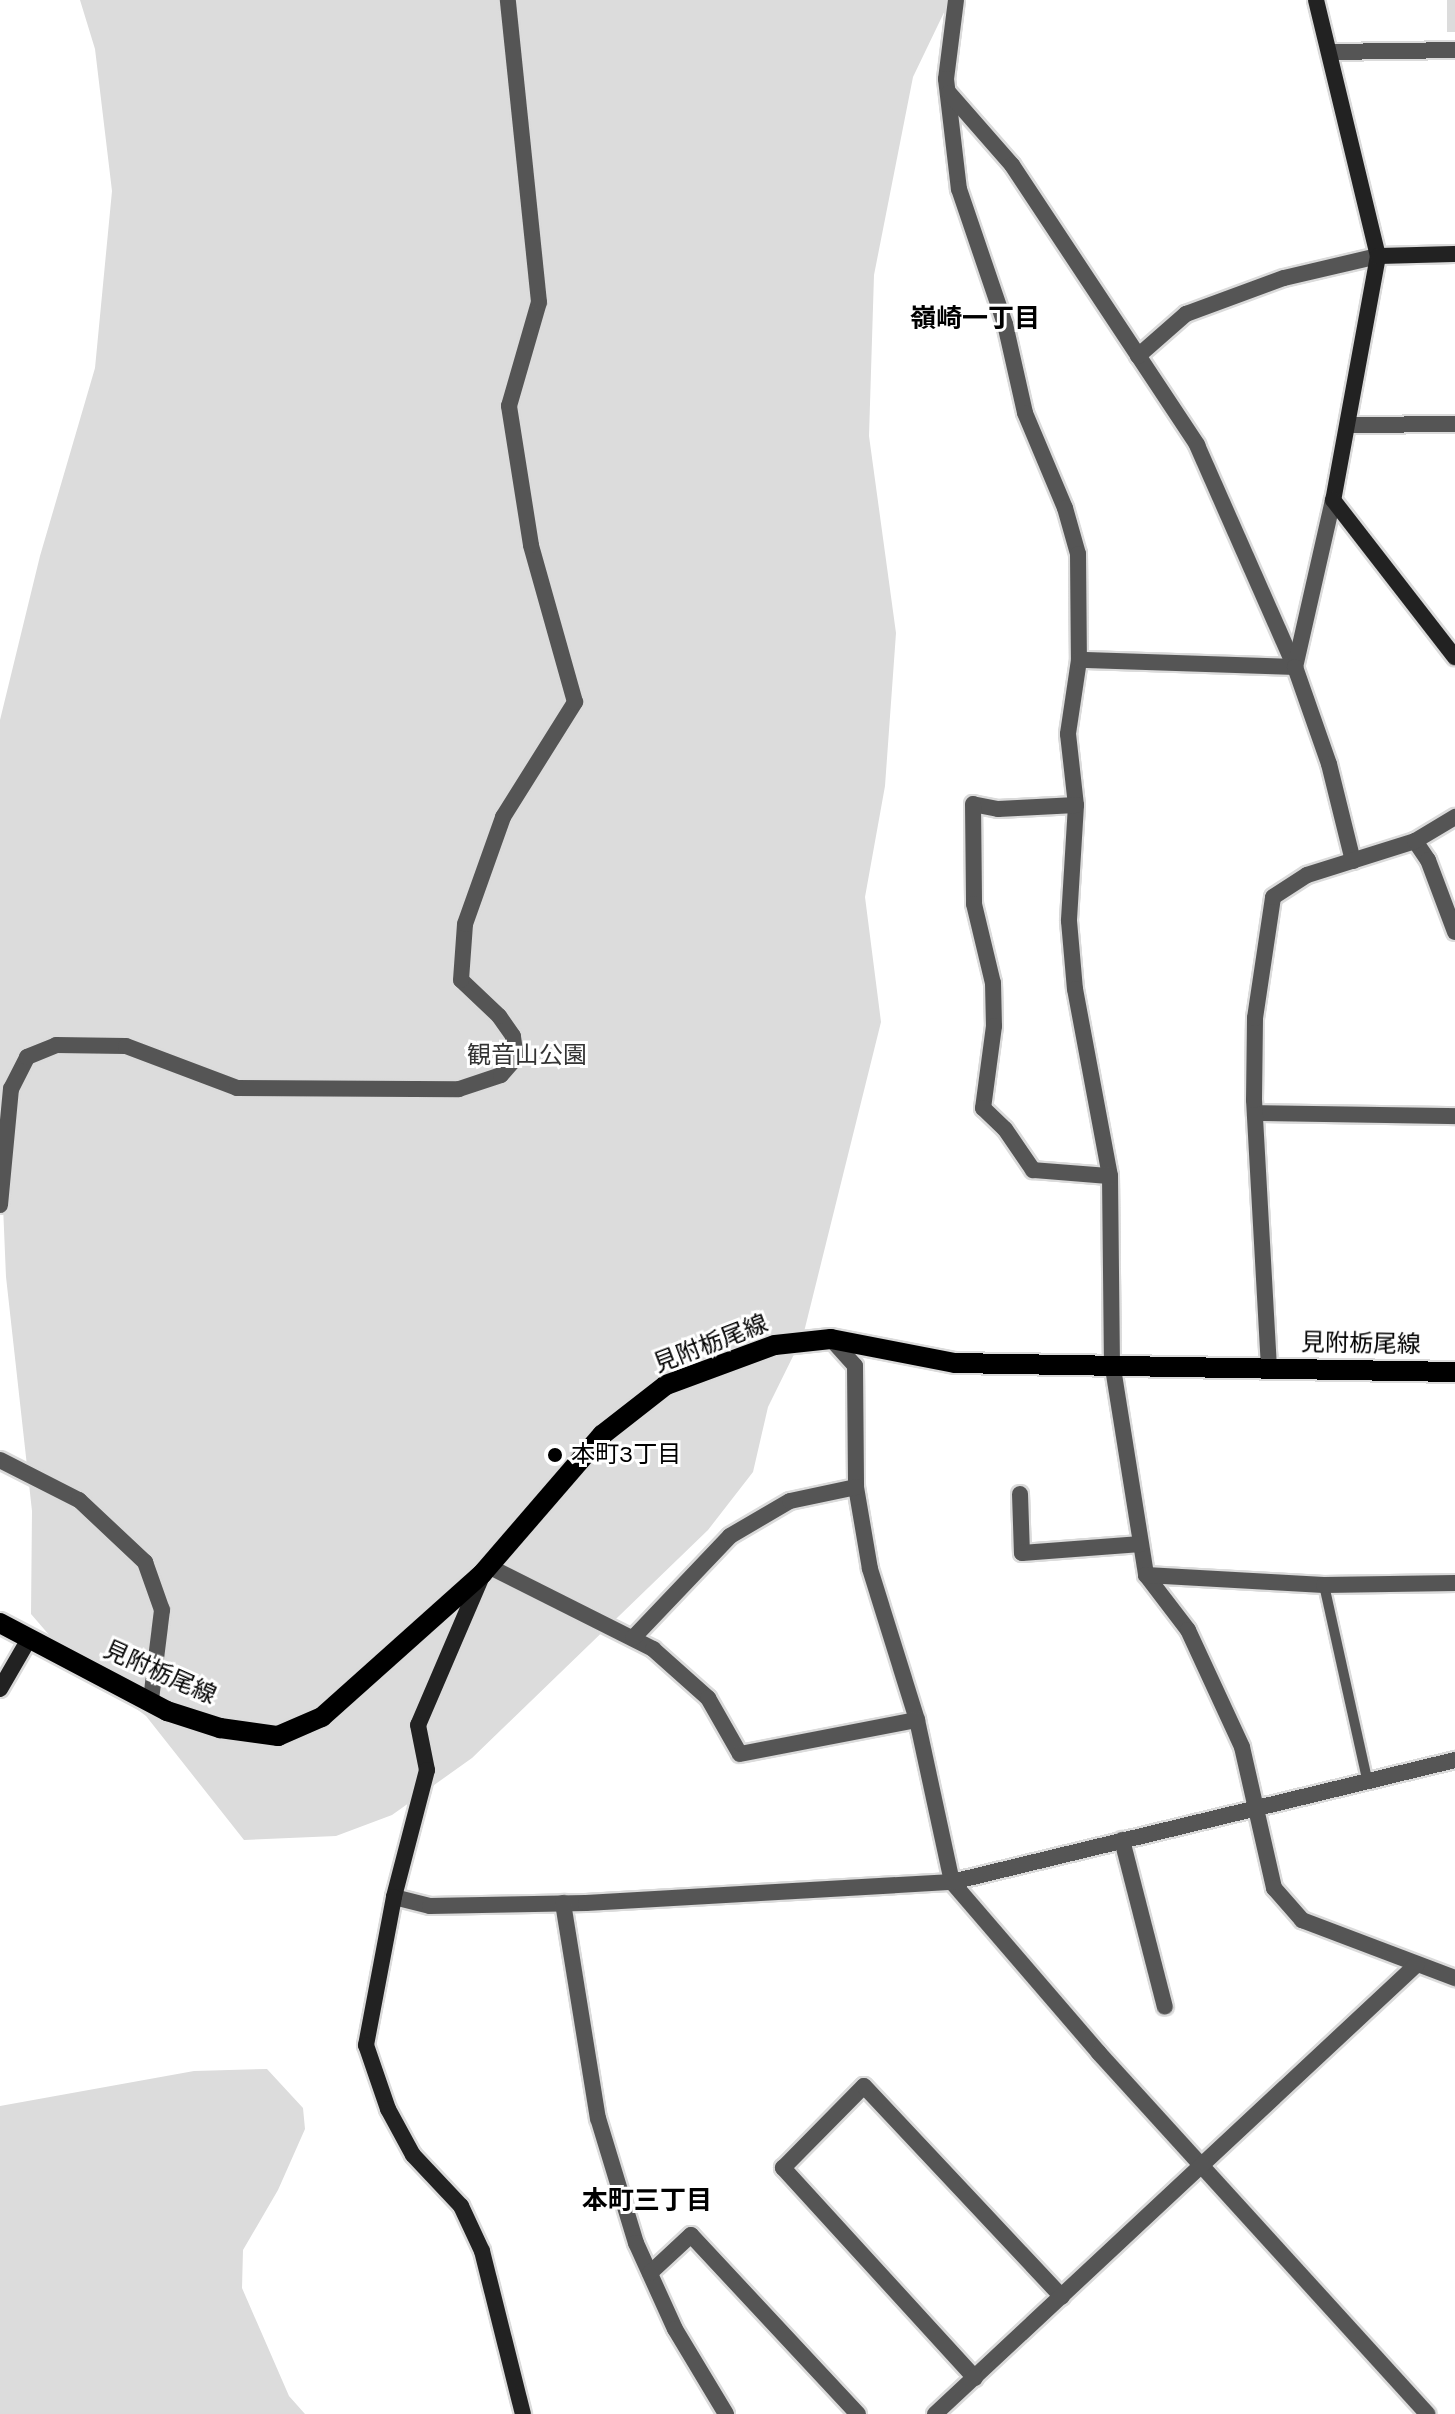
<!DOCTYPE html>
<meta charset="utf-8">
<style>
body{margin:0}
#map{position:relative;width:1455px;height:2414px;overflow:hidden;background:#fff;font-family:Karla,"Noto Sans JP",sans-serif}
div>[style]{position:absolute}
.green>*{inset:0;background:#dcdcdc;transform-origin:0 0}
.roads{filter:drop-shadow(2px 0 #dbdbdb) drop-shadow(-2px 0 #dbdbdb) drop-shadow(0 2px #dbdbdb) drop-shadow(0 -2px #dbdbdb)}
.lane>*{height:10px;margin:-5px;padding:0 5px;transform-origin:5px;border-radius:5px;background:#555}
.street>*{height:16px;margin:-8px;padding:0 8px;transform-origin:8px;border-radius:8px;background:#555}
.secondary>*{height:16px;margin:-8px;padding:0 8px;transform-origin:8px;border-radius:8px;background:#222}
.primary>*{height:20px;margin:-10px;padding:0 10px;transform-origin:10px;border-radius:10px;background:#000}
.dots>*{width:22px;height:22px;translate:-50% -50%;box-sizing:border-box;border:4px solid #fff;border-radius:50%}
span{translate:-50% -50%;white-space:nowrap;text-align:center;line-height:1.15;-webkit-text-stroke:6px #fff;paint-order:stroke}
.park-label{font-size:24px;color:#333}
.street-label{font-size:24px;color:#000}
.poi-label{font-size:24px;color:#000}
.left{translate:0 -50%;text-align:left}
.neighbourhood-label{font-size:26px;color:#000;font-weight:700}
</style>
<div id="map">
<div class="green">
<div style="clip-path:polygon(80px 0,950px 0,913px 77px,874px 275px,869px 436px,896px 633px,885px 786px,865px 897px,881px 1022px,803px 1336px,768px 1407px,753px 1472px,708px 1530px,472px 1758px,392px 1815px,336px 1836px,244px 1840px,146px 1716px,69px 1658px,31px 1614px,32px 1511px,6px 1277px,0 1134px,0 720px,40px 556px,95px 368px,112px 191px,95px 49px)"></div>
<div style="left:1447px;top:0;width:8px;height:32px"></div>
<div style="clip-path:polygon(267px 2069px,303px 2108px,305px 2129px,278px 2190px,243px 2250px,242px 2288px,289px 2396px,305px 2414px,0 2414px,0 2106px,194px 2071px)"></div>
</div>
<div class="roads">
<div class="lane">
<div style="left:1324px;top:1585px;width:199px;rotate:77.5deg"></div>
</div>
<div class="street">
<div style="left:956px;top:0;width:80px;rotate:97.2deg"></div>
<div style="left:946px;top:79px;width:111px;rotate:83.3deg"></div>
<div style="left:959px;top:189px;width:143px;rotate:71.2deg"></div>
<div style="left:1005px;top:324px;width:91px;rotate:77.3deg"></div>
<div style="left:1025px;top:413px;width:103px;rotate:67.2deg"></div>
<div style="left:1065px;top:508px;width:48px;rotate:74.2deg"></div>
<div style="left:1078px;top:554px;width:106px;rotate:89.5deg"></div>
<div style="left:1079px;top:660px;width:75px;rotate:98.5deg"></div>
<div style="left:1068px;top:734px;width:71px;rotate:83.6deg"></div>
<div style="left:1076px;top:805px;width:116px;rotate:93.5deg"></div>
<div style="left:1069px;top:921px;width:68px;rotate:85deg"></div>
<div style="left:1075px;top:989px;width:190px;rotate:79.4deg"></div>
<div style="left:1110px;top:1176px;width:186px;rotate:89.4deg"></div>
<div style="left:1112px;top:1362px;width:216px;rotate:80.9deg"></div>
<div style="left:1146px;top:1575px;width:69px;rotate:52.6deg"></div>
<div style="left:1188px;top:1630px;width:129px;rotate:65.2deg"></div>
<div style="left:1242px;top:1747px;width:145px;rotate:77.2deg"></div>
<div style="left:1274px;top:1888px;width:43px;rotate:48.8deg"></div>
<div style="left:1302px;top:1920px;width:164px;rotate:20.8deg"></div>
<div style="left:1331px;top:52px;width:124px;rotate:-0.9deg"></div>
<div style="left:949px;top:93px;width:96px;rotate:48.8deg"></div>
<div style="left:1012px;top:165px;width:336px;rotate:56.5deg"></div>
<div style="left:1197px;top:445px;width:243px;rotate:66.2deg"></div>
<div style="left:1295px;top:667px;width:216px;rotate:-178.1deg"></div>
<div style="left:1138px;top:356px;width:64px;rotate:-41.2deg"></div>
<div style="left:1186px;top:314px;width:104px;rotate:-20.2deg"></div>
<div style="left:1284px;top:278px;width:97px;rotate:-13.2deg"></div>
<div style="left:1348px;top:425px;width:107px;rotate:-0.5deg"></div>
<div style="left:1333px;top:500px;width:171px;rotate:102.8deg"></div>
<div style="left:1295px;top:667px;width:103px;rotate:70.7deg"></div>
<div style="left:1329px;top:764px;width:100px;rotate:76.1deg"></div>
<div style="left:1076px;top:805px;width:78px;rotate:177.1deg"></div>
<div style="left:998px;top:809px;width:25px;rotate:-169deg"></div>
<div style="left:973px;top:804px;width:100px;rotate:89.4deg"></div>
<div style="left:974px;top:904px;width:81px;rotate:76.5deg"></div>
<div style="left:993px;top:983px;width:43px;rotate:88.7deg"></div>
<div style="left:994px;top:1026px;width:83px;rotate:97.6deg"></div>
<div style="left:983px;top:1108px;width:30px;rotate:44deg"></div>
<div style="left:1005px;top:1129px;width:50px;rotate:55.7deg"></div>
<div style="left:1033px;top:1170px;width:77px;rotate:4.5deg"></div>
<div style="left:1415px;top:841px;width:23px;rotate:56deg"></div>
<div style="left:1428px;top:860px;width:77px;rotate:69.4deg"></div>
<div style="left:1255px;top:1113px;width:200px;rotate:0.9deg"></div>
<div style="left:0;top:1205px;width:117px;rotate:-84.6deg"></div>
<div style="left:11px;top:1089px;width:36px;rotate:-63deg"></div>
<div style="left:27px;top:1057px;width:31px;rotate:-22deg"></div>
<div style="left:56px;top:1045px;width:70px;rotate:0.8deg"></div>
<div style="left:126px;top:1046px;width:119px;rotate:20.7deg"></div>
<div style="left:237px;top:1088px;width:222px;rotate:0.3deg"></div>
<div style="left:459px;top:1089px;width:44px;rotate:-18.4deg"></div>
<div style="left:501px;top:1075px;width:23px;rotate:-49deg"></div>
<div style="left:516px;top:1058px;width:22px;rotate:-98deg"></div>
<div style="left:513px;top:1036px;width:24px;rotate:-125deg"></div>
<div style="left:499px;top:1016px;width:52px;rotate:-136.5deg"></div>
<div style="left:461px;top:980px;width:56px;rotate:-85.9deg"></div>
<div style="left:465px;top:924px;width:114px;rotate:-70.4deg"></div>
<div style="left:503px;top:817px;width:136px;rotate:-57.9deg"></div>
<div style="left:575px;top:702px;width:163px;rotate:-105.7deg"></div>
<div style="left:531px;top:545px;width:141px;rotate:-99deg"></div>
<div style="left:509px;top:406px;width:108px;rotate:-73.9deg"></div>
<div style="left:539px;top:302px;width:304px;rotate:-95.9deg"></div>
<div style="left:831px;top:1339px;width:36px;rotate:48deg"></div>
<div style="left:855px;top:1366px;width:121px;rotate:89.5deg"></div>
<div style="left:856px;top:1487px;width:83px;rotate:80.3deg"></div>
<div style="left:870px;top:1569px;width:158px;rotate:72.7deg"></div>
<div style="left:917px;top:1720px;width:166px;rotate:77.8deg"></div>
<div style="left:952px;top:1882px;width:225px;rotate:49.3deg"></div>
<div style="left:1099px;top:2053px;width:488px;rotate:47.7deg"></div>
<div style="left:1269px;top:1368px;width:268px;rotate:-93.2deg"></div>
<div style="left:1254px;top:1100px;width:82px;rotate:-89.3deg"></div>
<div style="left:1255px;top:1018px;width:122px;rotate:-81.5deg"></div>
<div style="left:1273px;top:897px;width:40px;rotate:-32.9deg"></div>
<div style="left:1307px;top:875px;width:113px;rotate:-17.5deg"></div>
<div style="left:1415px;top:841px;width:47px;rotate:-31deg"></div>
<div style="left:0;top:1460px;width:89px;rotate:26.9deg"></div>
<div style="left:79px;top:1500px;width:91px;rotate:43.2deg"></div>
<div style="left:145px;top:1562px;width:51px;rotate:70.5deg"></div>
<div style="left:162px;top:1610px;width:91px;rotate:97deg"></div>
<div style="left:1020px;top:1494px;width:59px;rotate:88.1deg"></div>
<div style="left:1022px;top:1553px;width:119px;rotate:-4.3deg"></div>
<div style="left:488px;top:1566px;width:185px;rotate:26.7deg"></div>
<div style="left:653px;top:1649px;width:74px;rotate:41.7deg"></div>
<div style="left:708px;top:1698px;width:64px;rotate:60.3deg"></div>
<div style="left:740px;top:1754px;width:180px;rotate:-10.9deg"></div>
<div style="left:1146px;top:1575px;width:178px;rotate:3.2deg"></div>
<div style="left:1324px;top:1585px;width:131px;rotate:-0.9deg"></div>
<div style="left:633px;top:1638px;width:141px;rotate:-46.4deg"></div>
<div style="left:730px;top:1536px;width:69px;rotate:-30.3deg"></div>
<div style="left:790px;top:1501px;width:67px;rotate:-12deg"></div>
<div style="left:1122px;top:1840px;width:172px;rotate:75.6deg"></div>
<div style="left:394px;top:1897px;width:37px;rotate:14deg"></div>
<div style="left:430px;top:1906px;width:156px;rotate:-1.1deg"></div>
<div style="left:586px;top:1903px;width:367px;rotate:-3.3deg"></div>
<div style="left:952px;top:1882px;width:518px;rotate:-13.63deg"></div>
<div style="left:563px;top:1903px;width:218px;rotate:80.8deg"></div>
<div style="left:598px;top:2118px;width:131px;rotate:73.1deg"></div>
<div style="left:636px;top:2243px;width:94px;rotate:65.6deg"></div>
<div style="left:675px;top:2329px;width:99px;rotate:59deg"></div>
<div style="left:650px;top:2273px;width:56px;rotate:-42.8deg"></div>
<div style="left:691px;top:2235px;width:245px;rotate:47deg"></div>
<div style="left:975px;top:2378px;width:285px;rotate:-132.4deg"></div>
<div style="left:783px;top:2168px;width:115px;rotate:-45.4deg"></div>
<div style="left:864px;top:2086px;width:289px;rotate:46.8deg"></div>
<div style="left:935px;top:2414px;width:659px;rotate:-43.03deg"></div>
</div>
<div class="secondary">
<div style="left:1316px;top:0;width:263px;rotate:76.4deg"></div>
<div style="left:1378px;top:256px;width:248px;rotate:100.4deg"></div>
<div style="left:1333px;top:500px;width:199px;rotate:52.2deg"></div>
<div style="left:1378px;top:256px;width:77px;rotate:-1.5deg"></div>
<div style="left:482px;top:1576px;width:162px;rotate:113.2deg"></div>
<div style="left:418px;top:1725px;width:46px;rotate:78.7deg"></div>
<div style="left:427px;top:1770px;width:131px;rotate:104.6deg"></div>
<div style="left:394px;top:1897px;width:151px;rotate:100.7deg"></div>
<div style="left:366px;top:2045px;width:68px;rotate:71deg"></div>
<div style="left:388px;top:2109px;width:52px;rotate:61.5deg"></div>
<div style="left:413px;top:2155px;width:70px;rotate:46.7deg"></div>
<div style="left:461px;top:2206px;width:50px;rotate:65deg"></div>
<div style="left:482px;top:2251px;width:168px;rotate:75.9deg"></div>
<div style="left:0;top:1689px;width:58px;rotate:-59.9deg"></div>
</div>
<div class="primary">
<div style="left:0;top:1623px;width:189px;rotate:27.8deg"></div>
<div style="left:167px;top:1711px;width:56px;rotate:17.8deg"></div>
<div style="left:220px;top:1728px;width:59px;rotate:7.9deg"></div>
<div style="left:278px;top:1736px;width:48px;rotate:-23.4deg"></div>
<div style="left:322px;top:1717px;width:215px;rotate:-41.8deg"></div>
<div style="left:482px;top:1574px;width:184px;rotate:-49.2deg"></div>
<div style="left:602px;top:1435px;width:81px;rotate:-38deg"></div>
<div style="left:666px;top:1385px;width:116px;rotate:-20.2deg"></div>
<div style="left:775px;top:1345px;width:56px;rotate:-6.1deg"></div>
<div style="left:831px;top:1339px;width:126px;rotate:11deg"></div>
<div style="left:955px;top:1363px;width:500px;rotate:1.03deg"></div>
</div>
</div>
<div class="dots">
<div style="left:555px;top:1455px;background:#000"></div>
</div>
<div class="park-label">
<span style="left:527px;top:1056px">観音山公園</span>
</div>
<div class="street-label">
<span style="left:711px;top:1344px;rotate:-21deg">見附栃尾線</span>
<span style="left:1361px;top:1344px;rotate:1deg">見附栃尾線</span>
<span style="left:160px;top:1673px;rotate:24deg">見附栃尾線</span>
</div>
<div class="poi-label">
<span class="left" style="left:571px;top:1455px">本町3丁目</span>
</div>
<div class="neighbourhood-label">
<span style="left:975px;top:319px">嶺崎一丁目</span>
<span style="left:647px;top:2201px">本町三丁目</span>
</div>
</div>
